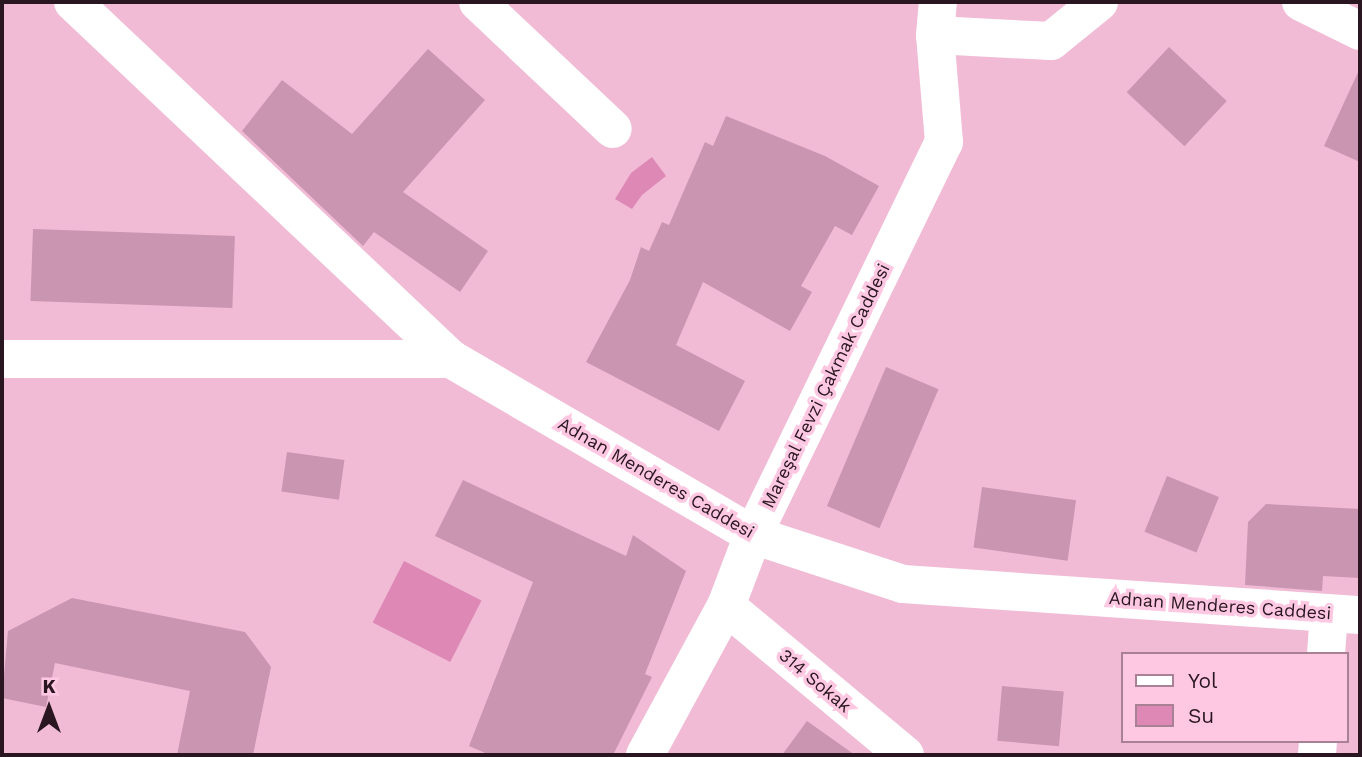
<!DOCTYPE html>
<meta charset="utf-8">
<style>
body{margin:0}
#map{position:relative;width:1362px;height:757px;overflow:hidden;background:#f1bbd6;font-family:"Work Sans",sans-serif}
div>[style]{position:absolute}
.water>*{inset:0;background:#de88b6;transform-origin:0 0}
.building>*{inset:0;background:#c995b0;transform-origin:0 0}
.minor>*{height:38px;margin:-19px;padding:0 19px;transform-origin:19px;border-radius:19px;background:#fff}
span{translate:-50% -50%;white-space:nowrap;text-align:center;line-height:1.15;-webkit-text-stroke:7px #fec8e3;paint-order:stroke}
.street-label{font-size:18px;color:#291620}
.frame{position:absolute;inset:0;border:4px solid #291620;pointer-events:none}
.legend{position:absolute;left:1121px;top:652px;width:228px;height:91px;box-sizing:border-box;background:#fec8e3;border:2px solid #a98195;margin:0;padding:9px 12px;list-style:none;font-size:21px;color:#291620}
.legend li{display:flex;align-items:center;gap:14px;height:35px}
.legend b{width:35px;border:2px solid #a98195}
.north{position:absolute;left:14px;top:673px;width:70px;height:70px;-webkit-text-stroke:5px #fec8e3;paint-order:stroke;rotate:0deg;font-size:19px;font-weight:700;line-height:28px;text-align:center;color:#291620}
.north::after{content:'';display:block;margin:auto;width:24px;height:32px;background:#291620;clip-path:polygon(50% 0,100% 100%,50% 72%,0 100%)}
</style>
<div id="map">
<div class="water">
<div style="clip-path:polygon(652px 157px,666px 176px,642px 195px,632px 209px,615px 199px,631px 173px)"></div>
<div style="left:404px;top:561px;width:87px;height:69px;rotate:27deg"></div>
</div>
<div class="building">
<div style="left:1169px;top:47px;width:79px;height:62px;rotate:43deg"></div>
<div style="clip-path:polygon(428px 49px,485px 100px,403px 192px,488px 251px,460px 292px,374px 232px,363px 246px,242px 131px,282px 80px,352px 134px)"></div>
<div style="clip-path:polygon(1360px 68px,1360px 162px,1324px 146px)"></div>
<div style="clip-path:polygon(726px 116px,825px 156px,879px 186px,852px 235px,835px 226px,801px 286px,812px 292px,790px 331px,703px 282px,676px 345px,745px 381px,719px 431px,586px 362px,630px 280px,641px 247px,649px 251px,662px 222px,669px 225px,705px 142px,713px 146px)"></div>
<div style="left:33px;top:229px;width:202px;height:72px;rotate:2deg"></div>
<div style="left:886px;top:367px;width:57px;height:151px;rotate:23deg"></div>
<div style="left:287px;top:452px;width:58px;height:40px;rotate:8deg"></div>
<div style="left:1167px;top:476px;width:56px;height:60px;rotate:22deg"></div>
<div style="clip-path:polygon(463px 480px,626px 556px,633px 535px,686px 571px,645px 674px,652px 677px,613px 755px,490px 755px,469px 746px,533px 582px,435px 536px)"></div>
<div style="left:982px;top:487px;width:95px;height:61px;rotate:8deg"></div>
<div style="clip-path:polygon(1266px 504px,1360px 509px,1360px 578px,1323px 576px,1322px 591px,1245px 585px,1248px 522px)"></div>
<div style="clip-path:polygon(72px 598px,245px 632px,271px 667px,253px 755px,177px 755px,190px 691px,55px 663px,46px 707px,2px 698px,8px 631px)"></div>
<div style="left:1002px;top:686px;width:62px;height:55px;rotate:5deg"></div>
<div style="clip-path:polygon(807px 721px,855px 755px,782px 755px)"></div>
</div>
<div class="minor">
<div style="left:73px;top:2px;width:520px;rotate:43.36deg"></div>
<div style="left:478px;top:2px;width:185px;rotate:43.3deg"></div>
<div style="left:1301px;top:2px;width:66px;rotate:26.2deg"></div>
<div style="left:935px;top:35px;width:116px;rotate:3deg"></div>
<div style="left:1051px;top:41px;width:62px;rotate:-39.1deg"></div>
<div style="left:2px;top:359px;width:449px"></div>
<div style="left:451px;top:359px;width:350px;rotate:30.2deg"></div>
<div style="left:753px;top:535px;width:158px;rotate:18.1deg"></div>
<div style="left:903px;top:584px;width:458px;rotate:3.9deg"></div>
<div style="left:726px;top:606px;width:233px;rotate:39.8deg"></div>
<div style="left:1326px;top:654px;width:41px;rotate:-85.8deg"></div>
<div style="left:645px;top:755px;width:170px;rotate:-61.5deg"></div>
<div style="left:726px;top:606px;width:76px;rotate:-69.2deg"></div>
<div style="left:753px;top:535px;width:437px;rotate:-64.1deg"></div>
<div style="left:944px;top:142px;width:107px;rotate:-94.8deg"></div>
<div style="left:935px;top:35px;width:33px;rotate:-85deg"></div>
<div style="left:1317px;top:755px;width:14px;rotate:-86deg"></div>
</div>
<div class="street-label">
<span style="left:826px;top:386px;rotate:-64deg">Mareşal Fevzi Çakmak Caddesi</span>
<span style="left:656px;top:478px;rotate:30deg">Adnan Menderes Caddesi</span>
<span style="left:1220px;top:606px;rotate:4deg">Adnan Menderes Caddesi</span>
<span style="left:815px;top:681px;rotate:40deg">314 Sokak</span>
</div>
<div class="frame"></div>
<ul class="legend">
<li><b style="height:9px;background:#fff"></b>Yol</li>
<li><b style="height:19px;background:#de88b6"></b>Su</li>
</ul>
<div class="north">K</div>
</div>
